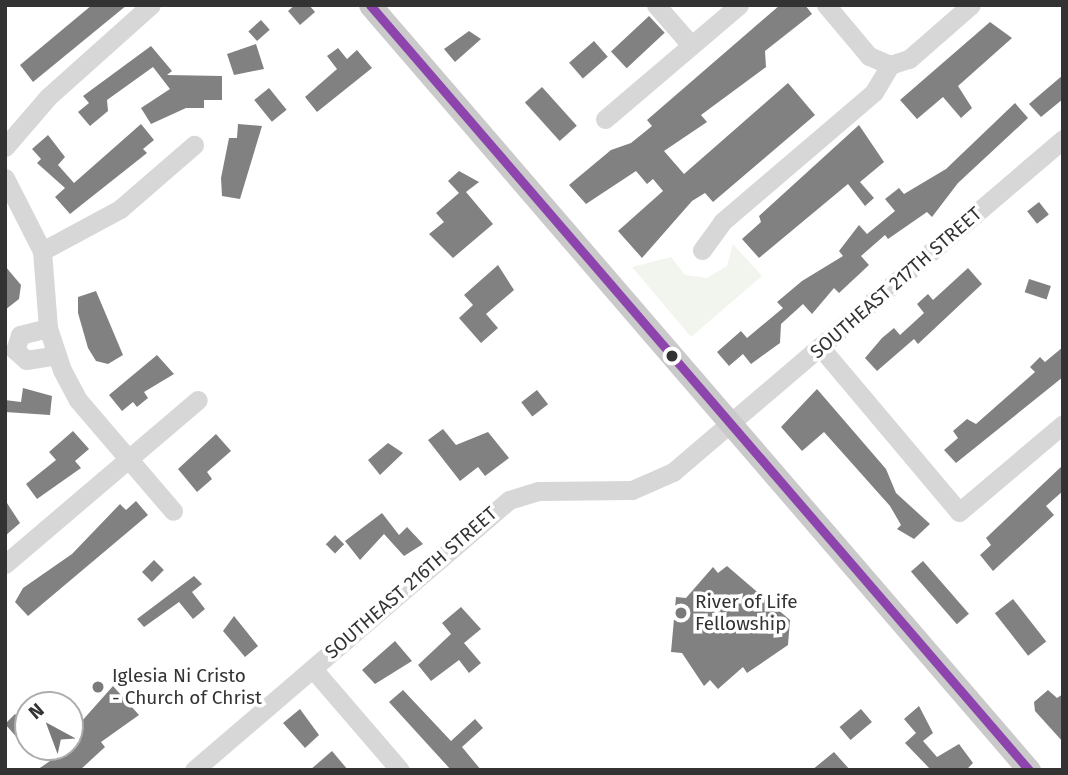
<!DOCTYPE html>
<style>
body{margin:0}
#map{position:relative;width:1068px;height:775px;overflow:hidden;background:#fff;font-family:"Fira Sans",sans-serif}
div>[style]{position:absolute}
.green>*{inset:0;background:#f1f5ed}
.building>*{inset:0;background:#818181;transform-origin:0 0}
.minor>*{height:19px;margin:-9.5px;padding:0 9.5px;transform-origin:9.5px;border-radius:9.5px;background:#d7d7d7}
.major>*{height:23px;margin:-11.5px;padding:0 11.5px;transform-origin:11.5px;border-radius:11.5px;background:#cacaca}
.bus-1>*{height:9px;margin:-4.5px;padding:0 4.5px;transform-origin:4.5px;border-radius:4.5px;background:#8e44ad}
.dots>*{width:19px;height:19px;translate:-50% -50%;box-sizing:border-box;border:4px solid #fff;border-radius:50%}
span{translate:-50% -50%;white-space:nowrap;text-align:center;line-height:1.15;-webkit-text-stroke:7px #fff;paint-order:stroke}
.street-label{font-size:19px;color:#333}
.poi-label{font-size:19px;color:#333}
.left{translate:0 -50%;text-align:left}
.frame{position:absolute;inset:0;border:7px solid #333;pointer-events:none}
.north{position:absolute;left:14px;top:691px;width:70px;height:70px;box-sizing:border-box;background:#fff;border:2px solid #adadad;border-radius:50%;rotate:319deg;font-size:19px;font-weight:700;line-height:28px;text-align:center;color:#333}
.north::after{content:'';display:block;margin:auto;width:24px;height:32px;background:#7a7a7a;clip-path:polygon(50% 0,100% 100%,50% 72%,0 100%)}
</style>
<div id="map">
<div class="green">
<div style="clip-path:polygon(733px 244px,762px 276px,691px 337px,632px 267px,671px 257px,685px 275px,707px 278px,727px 266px)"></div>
</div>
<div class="building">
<div style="clip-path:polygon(92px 5px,127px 5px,33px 82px,20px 65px)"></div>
<div style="clip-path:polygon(295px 5px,309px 5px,315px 12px,300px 25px,288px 11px)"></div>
<div style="clip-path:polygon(780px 5px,805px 5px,812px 14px,765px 51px,766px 67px,701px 115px,707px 122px,664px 151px,684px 174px,788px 83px,815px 115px,713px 202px,705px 193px,692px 201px,642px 258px,618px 231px,663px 191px,653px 179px,647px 184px,636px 171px,586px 204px,569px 185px,611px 150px,631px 143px,652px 126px,647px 120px)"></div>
<div style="left:649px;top:16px;width:23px;height:52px;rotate:47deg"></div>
<div style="left:261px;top:20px;width:13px;height:17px;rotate:48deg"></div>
<div style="clip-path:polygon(990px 22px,1012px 38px,958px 86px,972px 108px,961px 118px,943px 97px,917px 119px,900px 100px)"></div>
<div style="clip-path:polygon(469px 31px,481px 39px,455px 62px,444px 49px)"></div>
<div style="left:594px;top:41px;width:21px;height:33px;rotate:49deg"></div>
<div style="clip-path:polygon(256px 44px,264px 69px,234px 75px,227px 54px)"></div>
<div style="clip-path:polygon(151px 46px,172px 71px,167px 75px,222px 76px,222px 100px,204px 100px,204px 108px,186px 108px,151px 124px,141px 108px,170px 89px,153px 67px,107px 100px,108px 111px,90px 126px,78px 112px,89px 103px,83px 96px)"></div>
<div style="clip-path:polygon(338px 48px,347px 59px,357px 50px,372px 68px,317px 112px,305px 97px,337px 69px,327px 56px)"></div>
<div style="clip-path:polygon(1063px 75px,1063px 99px,1041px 117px,1029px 104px)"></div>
<div style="left:542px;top:87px;width:52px;height:23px;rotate:48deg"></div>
<div style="left:269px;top:88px;width:28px;height:19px;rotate:51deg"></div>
<div style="clip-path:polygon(1015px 103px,1028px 118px,958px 183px,932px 217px,927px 212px,888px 239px,885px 235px,861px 256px,869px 265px,839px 293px,834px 288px,812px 314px,803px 304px,781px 324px,780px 343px,751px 364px,743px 354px,729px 366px,717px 352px,741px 331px,747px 338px,783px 308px,777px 302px,802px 281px,843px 256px,839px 251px,859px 225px,867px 234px,895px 211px,885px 199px,899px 188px,904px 194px,946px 169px)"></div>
<div style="clip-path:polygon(141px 124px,154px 140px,143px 149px,147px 153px,70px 214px,55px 197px,65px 188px,37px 163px,41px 159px,32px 149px,48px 135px,65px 157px,58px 165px,74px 183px)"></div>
<div style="clip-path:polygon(238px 124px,262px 126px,240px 199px,222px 196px,221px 178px,229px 138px,237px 138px)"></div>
<div style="clip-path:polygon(859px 125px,884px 162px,860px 182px,874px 198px,865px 206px,848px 184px,759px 258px,742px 239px,761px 222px,759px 216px)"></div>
<div style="clip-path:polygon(459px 171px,479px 182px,466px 192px,493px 224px,453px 258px,429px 234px,444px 222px,436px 213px,459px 193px,448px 181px)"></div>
<div style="left:1039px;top:202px;width:16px;height:15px;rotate:52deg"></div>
<div style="clip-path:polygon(498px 265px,514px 290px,486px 314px,498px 328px,481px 343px,459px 318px,473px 305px,464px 295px)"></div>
<div style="clip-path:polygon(5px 266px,21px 285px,19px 299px,5px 310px)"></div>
<div style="clip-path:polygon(968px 268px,982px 284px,918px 344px,914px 339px,877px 371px,865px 358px,882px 338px,894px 328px,900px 335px,924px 313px,917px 304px,928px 294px,933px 300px)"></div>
<div style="left:1029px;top:279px;width:23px;height:14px;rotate:18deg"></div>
<div style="clip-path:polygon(96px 291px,123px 355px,108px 364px,96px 361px,88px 348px,78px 313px,78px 297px)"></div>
<div style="clip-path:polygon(1063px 347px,1063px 377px,956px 463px,944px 450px,958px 438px,953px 431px,967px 419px,976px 424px,1035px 372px,1030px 367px,1040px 357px,1045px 362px)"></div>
<div style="clip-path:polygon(157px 355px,174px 374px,144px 392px,148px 398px,137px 407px,133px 402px,122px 411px,109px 395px)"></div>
<div style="clip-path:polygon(23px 388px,52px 396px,50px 415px,5px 412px,5px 400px,21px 402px)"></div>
<div style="clip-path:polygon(817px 389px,886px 469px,896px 493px,930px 524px,914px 539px,897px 529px,901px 525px,890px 506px,824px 432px,802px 451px,781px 427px)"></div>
<div style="left:537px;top:390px;width:18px;height:20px;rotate:52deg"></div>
<div style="clip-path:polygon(443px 429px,456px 445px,488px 432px,509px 458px,485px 476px,478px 467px,460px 481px,428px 440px)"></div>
<div style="clip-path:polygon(73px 431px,89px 449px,75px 461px,81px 468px,37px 499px,26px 484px,56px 460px,49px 452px)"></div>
<div style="clip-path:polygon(216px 434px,231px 451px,207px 472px,212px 479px,197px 492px,178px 469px)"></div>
<div style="clip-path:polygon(388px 443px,403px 453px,380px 475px,368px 460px)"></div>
<div style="clip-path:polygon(1063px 465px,1063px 491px,1046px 506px,1054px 515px,993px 571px,980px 555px,991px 545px,986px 538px)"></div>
<div style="clip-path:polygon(5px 500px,20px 523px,5px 536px)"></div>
<div style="clip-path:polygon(136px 501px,148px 515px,28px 616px,15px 602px,23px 588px,72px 554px,120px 504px,126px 510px)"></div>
<div style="clip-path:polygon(382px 513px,399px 535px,407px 527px,423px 544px,404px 556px,384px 534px,360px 560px,345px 541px)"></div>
<div style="left:335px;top:535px;width:13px;height:13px;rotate:45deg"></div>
<div style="left:154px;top:560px;width:14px;height:17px;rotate:45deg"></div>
<div style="left:923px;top:561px;width:70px;height:16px;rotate:49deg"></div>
<div style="clip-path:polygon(727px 566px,790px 620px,788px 645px,747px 673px,743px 667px,718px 689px,710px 680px,704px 686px,682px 653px,671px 652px,676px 597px,686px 598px,713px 567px,718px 573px)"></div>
<div style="clip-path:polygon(194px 576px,202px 584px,192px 592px,205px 609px,193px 619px,179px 602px,144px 627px,137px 619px)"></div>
<div style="left:1013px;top:599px;width:54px;height:23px;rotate:52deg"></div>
<div style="clip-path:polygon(461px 607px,481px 629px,464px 643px,481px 663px,469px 673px,459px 660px,431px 681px,418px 665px,451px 634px,442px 623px)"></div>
<div style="clip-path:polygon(234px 616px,258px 646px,245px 657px,223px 631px)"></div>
<div style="clip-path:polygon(395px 641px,412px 661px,375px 684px,362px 670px)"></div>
<div style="clip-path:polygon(113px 686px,139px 715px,101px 742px,105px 747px,80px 770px,37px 770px,70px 747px,70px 722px,81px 722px)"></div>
<div style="clip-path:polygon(403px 690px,451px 741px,475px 719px,483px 728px,462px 747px,481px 770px,451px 770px,389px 702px)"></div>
<div style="clip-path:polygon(1048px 690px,1057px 698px,1063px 694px,1063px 742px,1035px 711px,1034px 702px)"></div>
<div style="clip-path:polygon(919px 706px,933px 733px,923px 741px,937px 757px,959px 744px,973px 763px,966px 770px,931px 770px,905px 743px,916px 733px,904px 719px)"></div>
<div style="clip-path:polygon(300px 709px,319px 735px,305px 748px,283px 723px)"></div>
<div style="left:861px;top:709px;width:17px;height:28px;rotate:50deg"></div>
<div style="clip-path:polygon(15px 714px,22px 721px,28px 716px,28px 750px,5px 724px)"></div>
<div style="clip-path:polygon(332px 751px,348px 770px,310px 770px)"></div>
<div style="clip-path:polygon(834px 752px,850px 770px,812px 770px)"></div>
</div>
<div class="minor">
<div style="left:656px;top:5px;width:53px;rotate:48.8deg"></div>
<div style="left:826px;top:5px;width:67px;rotate:49.9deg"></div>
<div style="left:869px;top:56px;width:23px;rotate:23deg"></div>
<div style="left:605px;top:119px;width:176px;rotate:-40.4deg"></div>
<div style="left:5px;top:147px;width:66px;rotate:-49.3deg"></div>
<div style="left:48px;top:97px;width:138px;rotate:-41.8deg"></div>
<div style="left:5px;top:178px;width:82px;rotate:63.1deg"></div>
<div style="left:42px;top:251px;width:77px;rotate:85.5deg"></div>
<div style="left:48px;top:328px;width:44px;rotate:71.6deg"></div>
<div style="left:62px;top:370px;width:34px;rotate:62deg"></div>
<div style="left:78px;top:400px;width:146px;rotate:49.4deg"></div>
<div style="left:702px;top:250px;width:34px;rotate:-54deg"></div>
<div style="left:722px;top:222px;width:200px;rotate:-40.5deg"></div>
<div style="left:874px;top:92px;width:31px;rotate:-59deg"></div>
<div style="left:890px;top:65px;width:20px;rotate:-18deg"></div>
<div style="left:909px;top:59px;width:82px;rotate:-41.1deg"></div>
<div style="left:42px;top:251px;width:89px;rotate:-28.3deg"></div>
<div style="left:120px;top:209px;width:98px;rotate:-40.9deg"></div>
<div style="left:48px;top:328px;width:29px;rotate:166deg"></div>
<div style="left:20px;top:335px;width:16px;rotate:108deg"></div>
<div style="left:15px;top:350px;width:15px;rotate:42deg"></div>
<div style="left:26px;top:360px;width:30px;rotate:-9deg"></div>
<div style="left:821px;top:348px;width:214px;rotate:49.9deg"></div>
<div style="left:959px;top:512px;width:136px;rotate:-40.2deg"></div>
<div style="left:5px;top:564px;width:253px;rotate:-40.4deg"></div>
<div style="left:313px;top:669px;width:133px;rotate:49.3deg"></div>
<div style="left:194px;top:770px;width:415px;rotate:-40.6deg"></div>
<div style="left:509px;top:500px;width:31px;rotate:-17deg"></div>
<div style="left:539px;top:491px;width:93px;rotate:-0.6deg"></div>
<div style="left:632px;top:490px;width:45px;rotate:-23.7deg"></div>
<div style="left:673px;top:472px;width:513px;rotate:-40.49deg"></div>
</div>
<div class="major">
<div style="left:370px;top:5px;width:1010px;rotate:49.26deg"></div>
</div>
<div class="bus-1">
<div style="left:370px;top:5px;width:1010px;rotate:49.26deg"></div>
</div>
<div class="dots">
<div style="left:672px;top:356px;background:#333"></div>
<div style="left:681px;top:613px;background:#7a7a7a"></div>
<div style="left:98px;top:687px;background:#7a7a7a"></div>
</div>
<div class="street-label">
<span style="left:896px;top:283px;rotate:-41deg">SOUTHEAST 217TH STREET</span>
<span style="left:411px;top:583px;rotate:-41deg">SOUTHEAST 216TH STREET</span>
</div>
<div class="poi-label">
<span class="left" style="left:695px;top:613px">River of Life<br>Fellowship</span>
<span class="left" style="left:112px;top:687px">Iglesia Ni Cristo<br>- Church of Christ</span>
</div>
<div class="frame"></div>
<div class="north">N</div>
</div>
